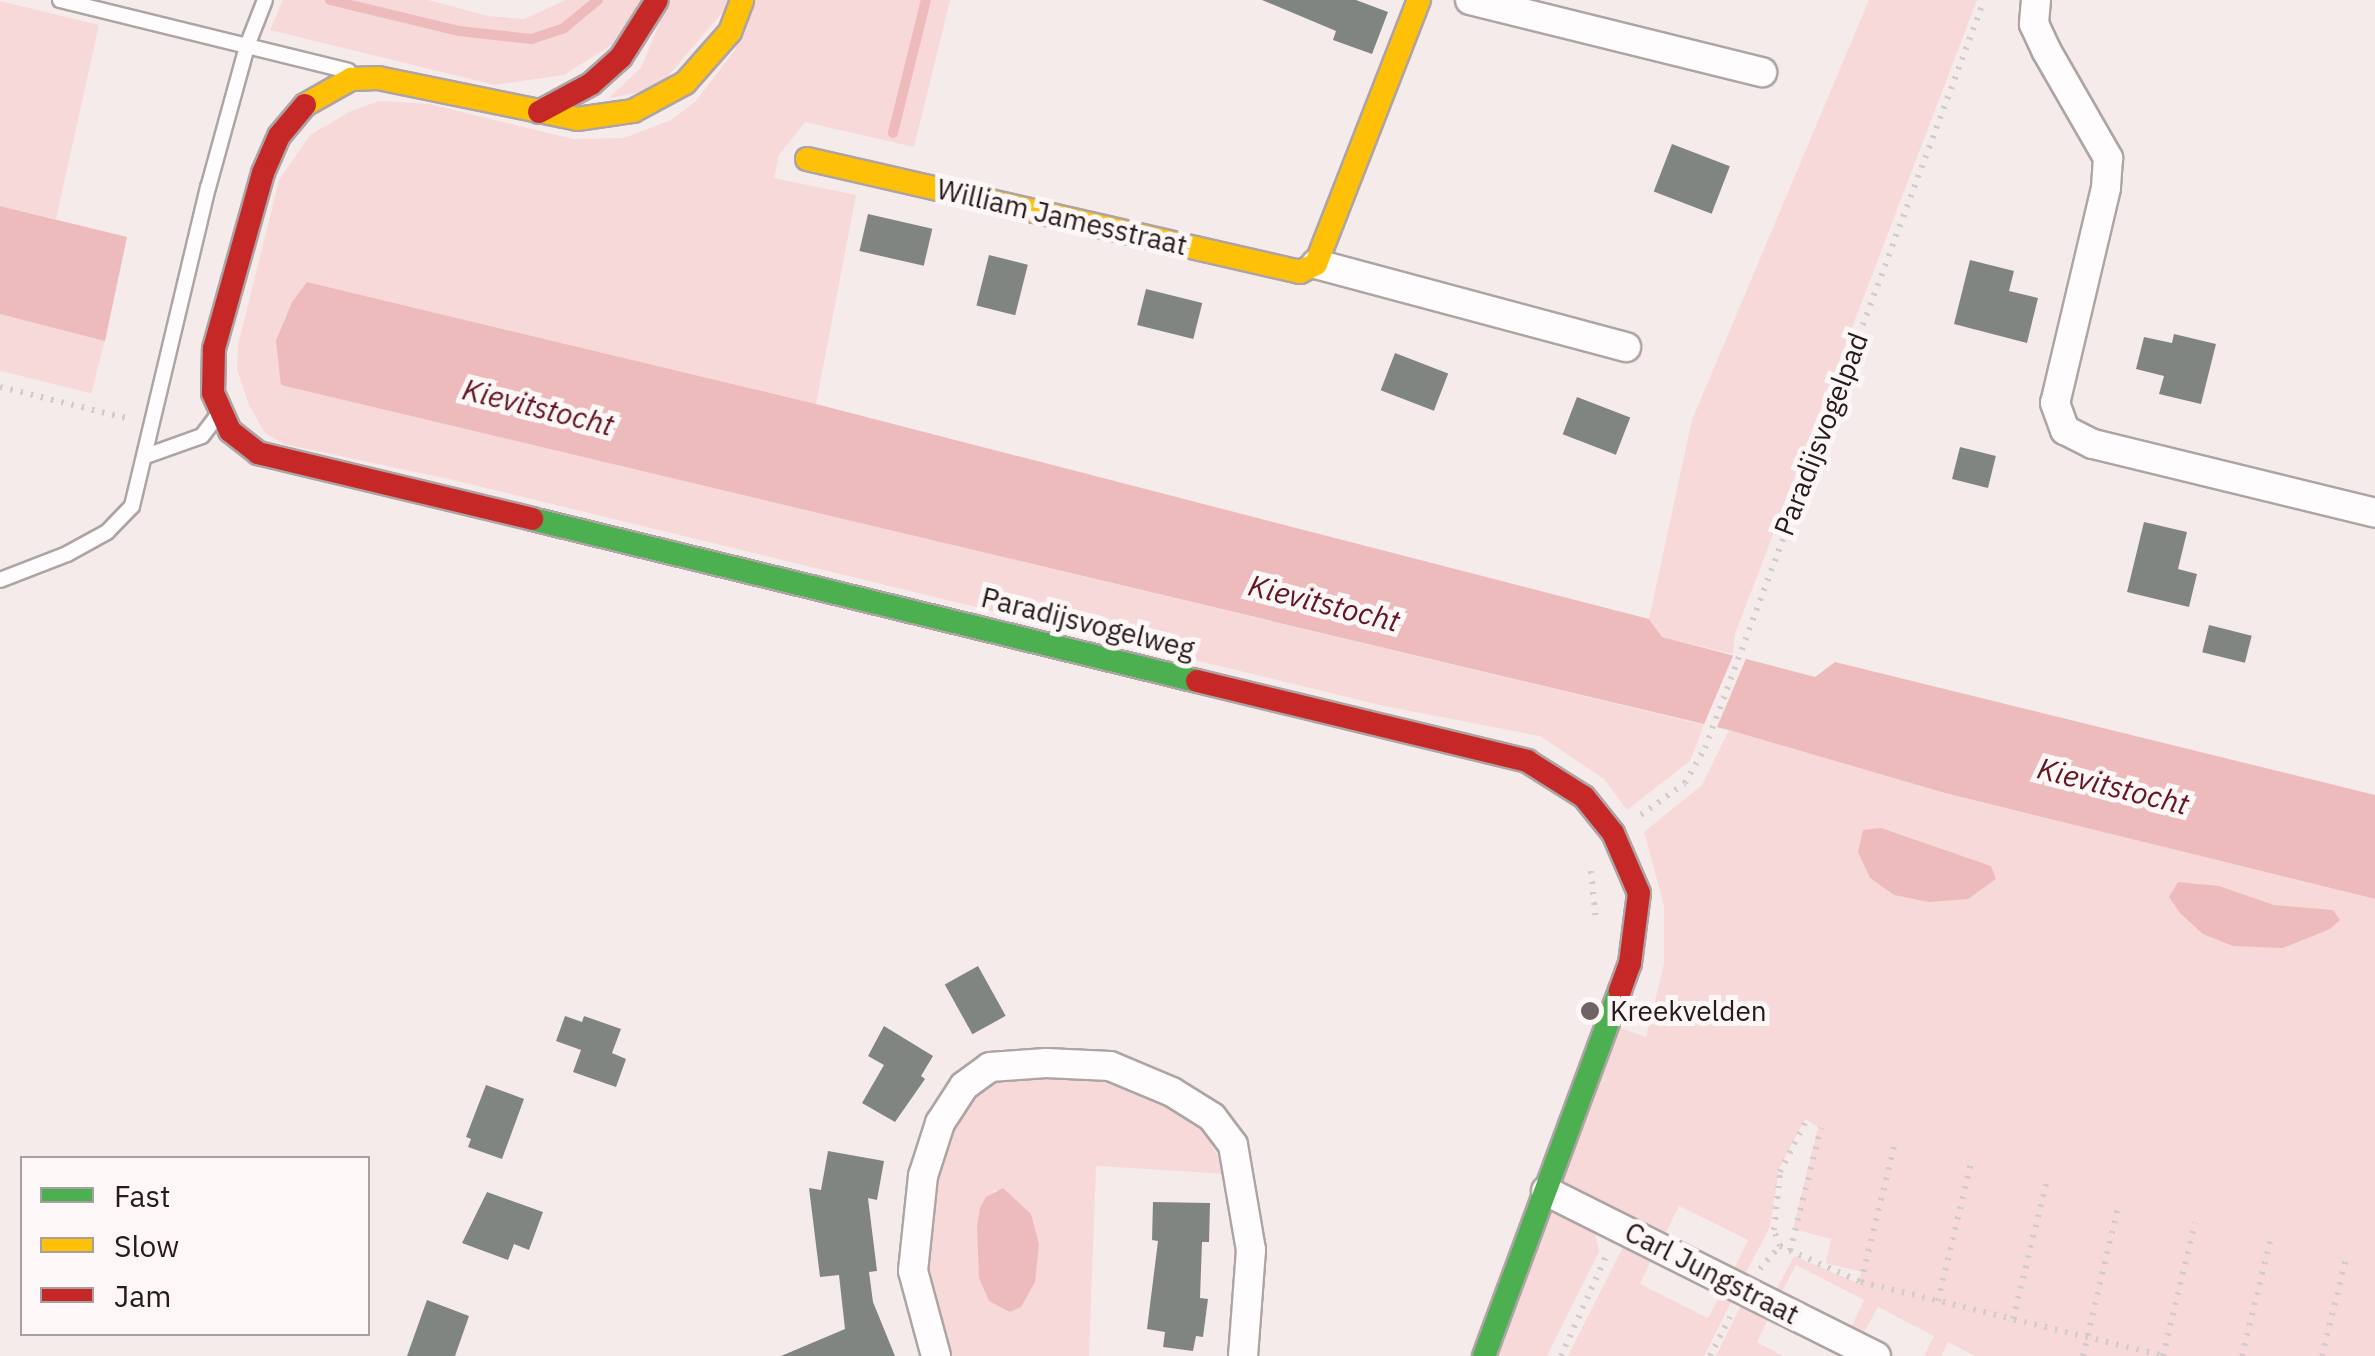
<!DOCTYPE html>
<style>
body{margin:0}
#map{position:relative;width:2375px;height:1356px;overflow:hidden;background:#f6ebeb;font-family:"IBM Plex Sans",sans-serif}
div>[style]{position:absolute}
.green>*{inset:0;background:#f7d9d9;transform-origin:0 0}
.water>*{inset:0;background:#eebbbd}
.pier>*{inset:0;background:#f6ebeb;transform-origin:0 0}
.stream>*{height:10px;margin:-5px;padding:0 5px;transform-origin:5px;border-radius:5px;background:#eebbbd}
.building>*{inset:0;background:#818581;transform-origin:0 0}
.path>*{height:6px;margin-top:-3px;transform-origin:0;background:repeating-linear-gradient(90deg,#d1cdcd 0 2.5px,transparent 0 10.5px)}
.roads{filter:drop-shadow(2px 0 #aea4a4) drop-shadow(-2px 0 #aea4a4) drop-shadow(0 2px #aea4a4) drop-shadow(0 -2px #aea4a4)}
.lane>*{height:14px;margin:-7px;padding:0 7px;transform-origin:7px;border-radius:7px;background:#fefcfc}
.street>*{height:28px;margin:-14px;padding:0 14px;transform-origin:14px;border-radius:14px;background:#fefcfc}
.fast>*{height:22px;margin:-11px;padding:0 11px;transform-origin:11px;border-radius:11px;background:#4caf50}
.slow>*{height:22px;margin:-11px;padding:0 11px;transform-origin:11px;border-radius:11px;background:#ffc107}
.jam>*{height:22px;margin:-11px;padding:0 11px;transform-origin:11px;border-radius:11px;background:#c62828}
.dots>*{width:28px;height:28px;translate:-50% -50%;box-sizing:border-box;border:5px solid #fef7f7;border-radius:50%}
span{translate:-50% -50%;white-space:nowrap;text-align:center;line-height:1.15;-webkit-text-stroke:10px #fef7f7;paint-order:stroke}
.street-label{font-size:28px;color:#261a1a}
.poi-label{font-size:28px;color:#261a1a}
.left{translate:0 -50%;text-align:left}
.water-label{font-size:30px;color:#631521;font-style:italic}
.legend{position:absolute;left:20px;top:1156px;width:350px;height:180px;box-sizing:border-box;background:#fef7f7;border:2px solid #a89f9f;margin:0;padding:12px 18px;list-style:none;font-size:30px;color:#261a1a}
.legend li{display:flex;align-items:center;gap:20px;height:50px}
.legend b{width:50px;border:2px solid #a89f9f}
</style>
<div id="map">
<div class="green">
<div style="clip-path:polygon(283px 0,428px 0,488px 16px,524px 19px,566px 0,646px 0,618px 41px,564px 75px,495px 85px,270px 30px)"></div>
<div style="clip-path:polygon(669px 0,733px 0,657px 89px,609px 98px,641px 68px)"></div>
<div style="clip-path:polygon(754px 0,950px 0,914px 147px,805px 122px,779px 155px,774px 178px,856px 195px,816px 404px,307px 282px,284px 319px,281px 384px,1704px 725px,1690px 761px,1627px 810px,1604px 779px,1540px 736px,1384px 706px,453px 480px,284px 444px,265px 433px,249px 405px,237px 369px,238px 345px,279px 180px,310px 135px,351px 111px,379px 101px,429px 104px,573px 139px,624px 138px,671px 120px,695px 102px,735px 50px)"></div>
<div style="clip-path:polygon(1869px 0,1977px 0,1735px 634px,1733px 654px,1662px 637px,1649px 619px,1692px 420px)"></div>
<div style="clip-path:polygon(0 1px,99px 25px,56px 219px,0 206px)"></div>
<div style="left:0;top:314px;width:108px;height:55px;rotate:14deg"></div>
<div style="clip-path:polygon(evenodd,1729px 730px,1945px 793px,2375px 899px,2375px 1356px,1975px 1356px,1948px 1342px,1941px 1356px,1924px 1356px,1934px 1336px,1878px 1307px,1863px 1334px,1851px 1328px,1864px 1300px,1796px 1265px,1781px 1293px,1776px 1290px,1794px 1256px,1858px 1283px,1861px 1272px,1826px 1263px,1831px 1239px,1793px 1229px,1818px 1127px,1805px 1119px,1779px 1169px,1770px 1227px,1745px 1274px,1734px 1269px,1748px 1240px,1679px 1206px,1665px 1234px,1557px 1178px,1615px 1026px,1646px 1037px,1664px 964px,1664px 906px,1644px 832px,1702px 785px,1729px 730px,2192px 882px,2274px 905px,2333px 911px,2306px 938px,2283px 948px,2192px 882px)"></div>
<div style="clip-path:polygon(evenodd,1015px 1074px,1091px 1076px,1145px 1092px,1179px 1109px,1201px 1128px,1229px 1174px,1096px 1166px,1089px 1356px,946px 1356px,924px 1261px,929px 1196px,955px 1114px,991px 1079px,1015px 1074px,995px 1190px,1031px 1214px,1039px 1244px,980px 1208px,995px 1190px)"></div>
<div style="clip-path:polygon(1547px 1203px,1594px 1229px,1599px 1252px,1547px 1356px,1490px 1356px)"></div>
<div style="clip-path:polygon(1626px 1241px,1653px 1256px,1640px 1284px,1708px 1318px,1723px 1290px,1734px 1296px,1704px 1356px,1568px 1356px)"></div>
<div style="clip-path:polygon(1743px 1301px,1770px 1315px,1757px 1342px,1783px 1356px,1716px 1356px)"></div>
</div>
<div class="water">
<div style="clip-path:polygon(0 206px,127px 237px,105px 341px,0 314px)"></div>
<div style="clip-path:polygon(307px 282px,816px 404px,1649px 619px,1662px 637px,1815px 677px,1835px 662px,2375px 795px,2375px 899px,1945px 793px,1729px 730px,281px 385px,276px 341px,292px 302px)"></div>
<div style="clip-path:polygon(1881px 828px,1991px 866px,1996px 879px,1968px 899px,1929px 902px,1894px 895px,1870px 878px,1858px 852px,1863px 830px)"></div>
<div style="clip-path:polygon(2178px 882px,2219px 886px,2274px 905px,2333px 910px,2340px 920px,2330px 929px,2283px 948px,2233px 946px,2203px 934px,2180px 913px,2169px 897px)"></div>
<div style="clip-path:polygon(1003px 1188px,1031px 1214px,1039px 1244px,1035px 1282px,1021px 1307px,1010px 1312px,989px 1301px,979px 1278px,977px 1227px,980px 1208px,986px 1197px)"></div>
</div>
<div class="pier">
<div style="left:1736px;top:649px;width:13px;height:87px;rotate:23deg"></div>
</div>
<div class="stream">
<div style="left:330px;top:0;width:133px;rotate:13.5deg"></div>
<div style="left:459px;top:31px;width:72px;rotate:6.3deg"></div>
<div style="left:531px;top:39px;width:35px;rotate:-18deg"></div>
<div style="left:564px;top:28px;width:44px;rotate:-39.5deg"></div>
<div style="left:893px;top:133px;width:137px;rotate:-76.1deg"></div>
</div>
<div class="building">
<div style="clip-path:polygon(1262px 0,1356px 0,1388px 12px,1372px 54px,1333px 40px,1336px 31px)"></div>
<div style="left:1672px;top:144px;width:62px;height:51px;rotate:21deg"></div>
<div style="left:868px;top:214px;width:66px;height:38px;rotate:13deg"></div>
<div style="left:989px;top:255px;width:40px;height:52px;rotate:14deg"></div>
<div style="clip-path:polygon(1970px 260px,2014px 271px,2009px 291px,2038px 298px,2027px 343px,1954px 324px)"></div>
<div style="left:1146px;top:289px;width:58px;height:37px;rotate:14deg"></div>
<div style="clip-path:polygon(2174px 334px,2216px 344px,2201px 404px,2159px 394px,2164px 376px,2136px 369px,2144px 337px,2172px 343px)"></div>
<div style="left:1395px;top:353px;width:57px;height:40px;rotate:21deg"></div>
<div style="left:1577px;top:397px;width:57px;height:40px;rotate:21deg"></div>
<div style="left:1960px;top:447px;width:37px;height:33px;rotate:14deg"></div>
<div style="clip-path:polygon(2144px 522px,2187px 532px,2178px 569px,2197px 574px,2189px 607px,2127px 592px)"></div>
<div style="left:2209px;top:625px;width:44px;height:28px;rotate:14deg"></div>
<div style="left:978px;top:966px;width:57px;height:38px;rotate:61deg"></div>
<div style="clip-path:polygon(565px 1016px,582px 1022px,584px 1016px,621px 1029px,612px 1053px,626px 1059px,616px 1087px,573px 1072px,581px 1050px,556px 1041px)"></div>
<div style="clip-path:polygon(884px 1026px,933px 1056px,921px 1076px,925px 1079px,895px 1122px,862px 1103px,884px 1065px,868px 1056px)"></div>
<div style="clip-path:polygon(486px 1085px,524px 1099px,502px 1159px,468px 1147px,471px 1139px,466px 1137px)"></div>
<div style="clip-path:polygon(828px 1151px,884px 1161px,877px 1200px,868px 1198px,877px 1271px,869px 1272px,873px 1302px,895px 1356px,781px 1356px,845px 1329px,839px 1275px,820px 1277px,809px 1188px,821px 1190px)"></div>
<div style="clip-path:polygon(487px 1192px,543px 1212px,529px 1250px,514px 1244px,508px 1260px,462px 1243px)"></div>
<div style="clip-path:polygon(1153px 1202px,1210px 1203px,1209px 1242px,1202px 1242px,1200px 1298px,1208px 1299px,1203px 1337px,1196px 1336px,1193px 1351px,1163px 1347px,1165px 1332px,1147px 1329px,1158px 1241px,1152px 1240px)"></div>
<div style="clip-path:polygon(427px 1300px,469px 1316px,455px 1356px,407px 1356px)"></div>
</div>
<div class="path">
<div style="left:0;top:387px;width:134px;rotate:13.8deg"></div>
<div style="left:1641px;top:815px;width:54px;rotate:-36deg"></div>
<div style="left:1685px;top:783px;width:40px;rotate:-60.3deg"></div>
<div style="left:1705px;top:748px;width:798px;rotate:-69.54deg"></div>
<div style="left:1591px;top:871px;width:51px;rotate:84.4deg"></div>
<div style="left:1780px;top:1246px;width:17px;rotate:-111deg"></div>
<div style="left:1774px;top:1230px;width:58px;rotate:-84.1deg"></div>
<div style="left:1780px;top:1172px;width:55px;rotate:-63deg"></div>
<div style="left:1790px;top:1251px;width:127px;rotate:-75.9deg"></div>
<div style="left:1760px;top:1269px;width:30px;rotate:-49deg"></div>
<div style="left:1780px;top:1246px;width:89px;rotate:24deg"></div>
<div style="left:1861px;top:1282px;width:313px;rotate:13.7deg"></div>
<div style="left:1861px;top:1282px;width:139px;rotate:-76.3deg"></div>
<div style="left:1938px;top:1301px;width:142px;rotate:-76.6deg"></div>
<div style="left:2013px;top:1319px;width:142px;rotate:-76.2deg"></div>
<div style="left:1561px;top:1356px;width:114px;rotate:-65.7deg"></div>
<div style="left:1710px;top:1356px;width:44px;rotate:-62.9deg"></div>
<div style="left:2083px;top:1356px;width:157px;rotate:-76.8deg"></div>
<div style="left:2163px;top:1356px;width:137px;rotate:-76.5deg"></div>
<div style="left:2242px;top:1356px;width:118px;rotate:-76.3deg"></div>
<div style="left:2322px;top:1356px;width:101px;rotate:-76.2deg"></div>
</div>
<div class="roads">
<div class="lane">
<div style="left:60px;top:0;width:297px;rotate:13.8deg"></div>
<div style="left:146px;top:456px;width:59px;rotate:-19.7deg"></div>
<div style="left:202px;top:436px;width:25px;rotate:-53deg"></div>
<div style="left:0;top:580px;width:72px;rotate:-21.2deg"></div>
<div style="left:67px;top:554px;width:46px;rotate:-28.8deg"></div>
<div style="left:107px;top:532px;width:36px;rotate:-46deg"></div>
<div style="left:132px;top:506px;width:327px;rotate:-76.6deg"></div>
<div style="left:208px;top:188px;width:147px;rotate:-74.6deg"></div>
<div style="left:247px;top:46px;width:49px;rotate:-68.6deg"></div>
</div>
<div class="street">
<div style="left:1470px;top:0;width:301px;rotate:13.9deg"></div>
<div style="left:2036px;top:0;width:24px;rotate:95deg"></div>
<div style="left:2034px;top:24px;width:29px;rotate:65deg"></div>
<div style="left:2046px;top:50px;width:125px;rotate:60.1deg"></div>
<div style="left:2108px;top:158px;width:30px;rotate:94deg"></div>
<div style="left:2106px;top:188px;width:221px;rotate:103.3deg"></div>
<div style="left:2055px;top:403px;width:29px;rotate:70deg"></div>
<div style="left:2065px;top:430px;width:31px;rotate:27deg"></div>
<div style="left:2093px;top:444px;width:290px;rotate:13.7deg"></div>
<div style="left:1316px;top:264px;width:321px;rotate:15deg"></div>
<div style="left:1546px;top:1191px;width:369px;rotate:26.6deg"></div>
<div style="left:936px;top:1356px;width:88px;rotate:-105.1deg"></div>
<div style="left:913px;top:1271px;width:96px;rotate:-84deg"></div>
<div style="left:923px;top:1176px;width:56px;rotate:-72.2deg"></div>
<div style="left:940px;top:1123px;width:44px;rotate:-57deg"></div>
<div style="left:964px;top:1086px;width:32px;rotate:-36deg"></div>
<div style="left:990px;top:1067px;width:56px;rotate:-4.1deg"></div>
<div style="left:1046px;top:1063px;width:64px;rotate:2.7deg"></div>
<div style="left:1110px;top:1066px;width:67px;rotate:22.8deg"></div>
<div style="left:1172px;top:1092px;width:47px;rotate:32deg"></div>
<div style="left:1212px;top:1117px;width:35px;rotate:53deg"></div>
<div style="left:1233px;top:1145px;width:107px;rotate:80.3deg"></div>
<div style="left:1251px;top:1250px;width:106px;rotate:94.3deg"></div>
</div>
<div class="fast">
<div style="left:532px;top:519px;width:684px;rotate:13.69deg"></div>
<div style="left:1484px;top:1356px;width:390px;rotate:-69.6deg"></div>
</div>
<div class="slow">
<div style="left:305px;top:105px;width:53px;rotate:-29.5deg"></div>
<div style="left:351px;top:79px;width:27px;rotate:-2deg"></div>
<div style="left:378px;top:78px;width:203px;rotate:11.6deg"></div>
<div style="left:577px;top:119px;width:57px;rotate:-8.1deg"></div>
<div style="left:633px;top:111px;width:59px;rotate:-28.3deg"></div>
<div style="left:685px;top:83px;width:68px;rotate:-48.6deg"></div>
<div style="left:730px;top:32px;width:34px;rotate:-69deg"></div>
<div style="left:807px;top:159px;width:506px;rotate:12.91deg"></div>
<div style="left:1300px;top:272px;width:18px;rotate:-27deg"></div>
<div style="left:1316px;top:264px;width:283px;rotate:-68.7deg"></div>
</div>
<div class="jam">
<div style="left:305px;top:105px;width:40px;rotate:130deg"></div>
<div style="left:279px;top:136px;width:40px;rotate:113.4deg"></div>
<div style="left:263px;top:173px;width:183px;rotate:105.6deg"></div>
<div style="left:214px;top:349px;width:44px;rotate:91.3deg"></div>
<div style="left:213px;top:393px;width:42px;rotate:65.9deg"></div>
<div style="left:230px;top:431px;width:36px;rotate:38deg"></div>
<div style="left:258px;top:453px;width:282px;rotate:13.5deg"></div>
<div style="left:539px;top:112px;width:59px;rotate:-28.3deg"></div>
<div style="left:591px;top:84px;width:40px;rotate:-42deg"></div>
<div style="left:621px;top:57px;width:67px;rotate:-57.7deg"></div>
<div style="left:1197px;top:681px;width:340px;rotate:13.6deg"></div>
<div style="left:1527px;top:761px;width:67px;rotate:32.3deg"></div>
<div style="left:1584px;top:797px;width:46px;rotate:51.1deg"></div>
<div style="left:1613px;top:833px;width:65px;rotate:66.6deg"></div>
<div style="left:1639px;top:893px;width:71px;rotate:97.3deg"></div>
<div style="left:1630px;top:963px;width:30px;rotate:110deg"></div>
</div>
</div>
<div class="dots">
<div style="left:1590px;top:1011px;background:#6f6363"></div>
</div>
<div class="street-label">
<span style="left:1062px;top:217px;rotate:13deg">William Jamesstraat</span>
<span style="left:1821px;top:434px;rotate:-69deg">Paradijsvogelpad</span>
<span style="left:1088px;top:623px;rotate:14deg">Paradijsvogelweg</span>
<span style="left:1712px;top:1273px;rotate:27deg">Carl Jungstraat</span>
</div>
<div class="poi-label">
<span class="left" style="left:1610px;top:1011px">Kreekvelden</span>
</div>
<div class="water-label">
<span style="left:538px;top:407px;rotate:14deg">Kievitstocht</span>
<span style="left:1324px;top:603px;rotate:14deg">Kievitstocht</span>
<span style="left:2113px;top:786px;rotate:14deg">Kievitstocht</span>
</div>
<ul class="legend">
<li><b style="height:12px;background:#4caf50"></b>Fast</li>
<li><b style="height:12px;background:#ffc107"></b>Slow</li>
<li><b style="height:12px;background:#c62828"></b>Jam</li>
</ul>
</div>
